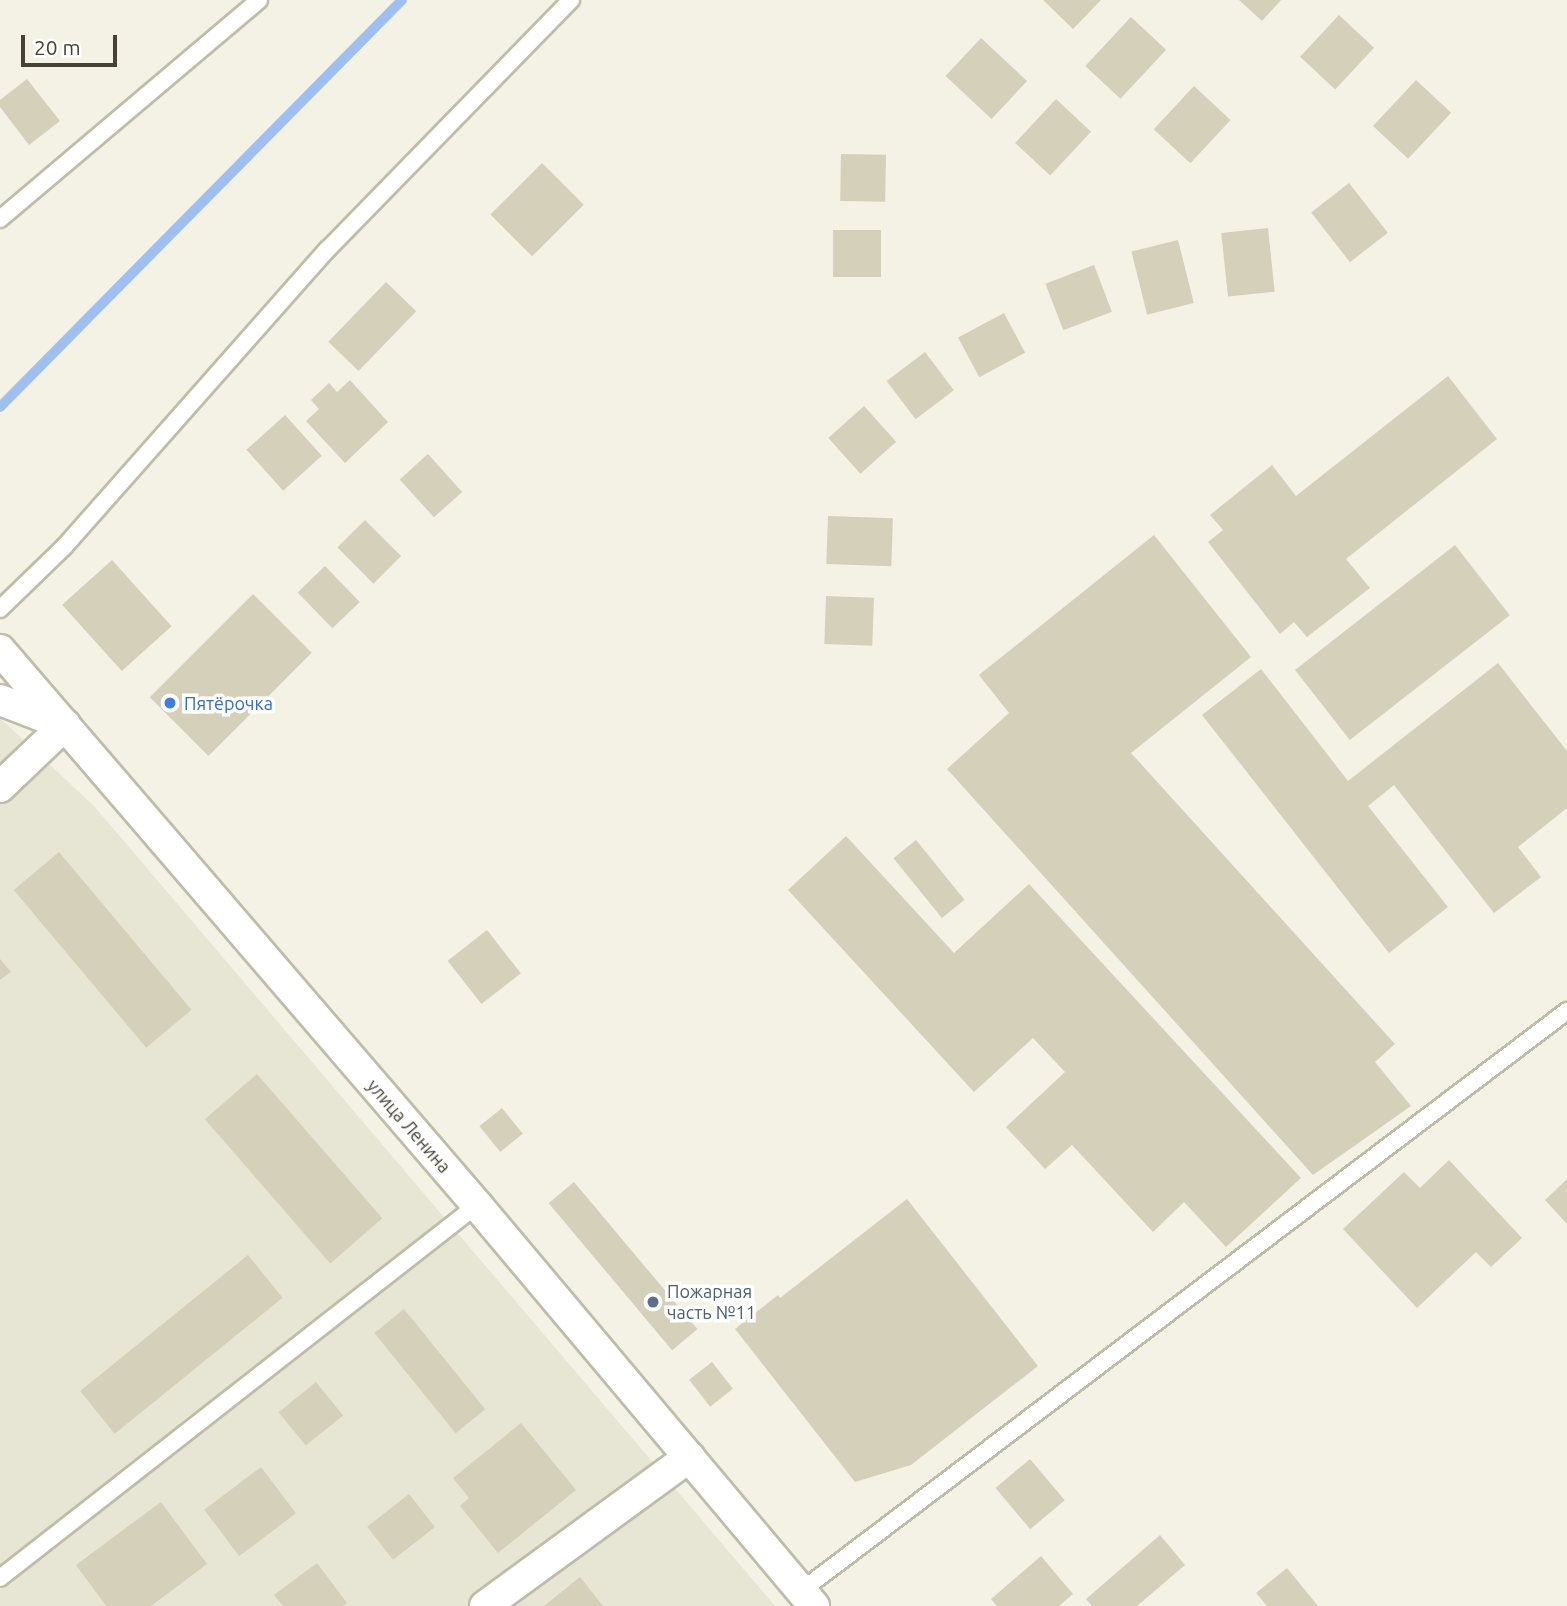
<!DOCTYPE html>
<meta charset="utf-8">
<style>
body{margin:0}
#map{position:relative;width:1567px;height:1606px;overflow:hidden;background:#f3f2e5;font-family:Ubuntu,sans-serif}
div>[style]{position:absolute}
.residential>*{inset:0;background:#e7e5d3}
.stream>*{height:10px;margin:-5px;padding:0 5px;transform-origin:5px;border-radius:5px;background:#9fbff2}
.building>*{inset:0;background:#d5d0ba;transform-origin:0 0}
.roads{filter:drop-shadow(2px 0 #bfbca8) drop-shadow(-2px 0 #bfbca8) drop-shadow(0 2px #bfbca8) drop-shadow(0 -2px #bfbca8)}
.lane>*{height:16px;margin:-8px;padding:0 8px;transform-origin:8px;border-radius:8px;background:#fff}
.street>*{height:30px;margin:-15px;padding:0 15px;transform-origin:15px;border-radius:15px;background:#fff}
.dots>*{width:19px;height:19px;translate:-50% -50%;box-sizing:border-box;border:4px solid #fff;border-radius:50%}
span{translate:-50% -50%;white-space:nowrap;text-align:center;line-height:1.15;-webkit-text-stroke:7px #fff;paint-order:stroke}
.shop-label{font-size:18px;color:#366cbe}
.left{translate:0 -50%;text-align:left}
.street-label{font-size:18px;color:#464335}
.service-label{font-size:18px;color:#4e5e75}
.scale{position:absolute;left:21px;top:35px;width:96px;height:32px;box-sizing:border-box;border:4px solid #464335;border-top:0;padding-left:9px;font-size:21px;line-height:24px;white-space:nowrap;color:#464335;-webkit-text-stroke:5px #fff;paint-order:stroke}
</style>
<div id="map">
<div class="residential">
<div style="clip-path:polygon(0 718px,94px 806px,775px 1606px,0 1606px)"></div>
</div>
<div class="stream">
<div style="left:0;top:407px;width:572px;rotate:-45.35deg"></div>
</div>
<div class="building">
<div style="clip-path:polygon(1043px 0,1101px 0,1073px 29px)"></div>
<div style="clip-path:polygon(1239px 0,1281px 0,1262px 21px)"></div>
<div style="left:1339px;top:15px;width:48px;height:57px;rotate:43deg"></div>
<div style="left:1131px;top:17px;width:48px;height:67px;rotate:43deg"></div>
<div style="left:981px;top:38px;width:63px;height:52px;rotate:43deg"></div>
<div style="clip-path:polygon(27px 79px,60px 121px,29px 145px,0 107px,0 100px)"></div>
<div style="left:1416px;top:80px;width:48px;height:63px;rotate:43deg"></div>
<div style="left:1194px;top:86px;width:50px;height:59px;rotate:43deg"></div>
<div style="left:1056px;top:99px;width:48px;height:60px;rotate:43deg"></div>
<div style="left:841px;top:154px;width:45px;height:47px;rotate:1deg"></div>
<div style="left:542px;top:163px;width:59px;height:73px;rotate:45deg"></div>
<div style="left:1349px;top:183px;width:63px;height:48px;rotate:52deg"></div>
<div style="left:1268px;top:228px;width:64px;height:47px;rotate:84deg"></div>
<div style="left:833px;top:230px;width:48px;height:47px"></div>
<div style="left:1178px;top:240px;width:65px;height:48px;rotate:76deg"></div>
<div style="left:1094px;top:265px;width:50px;height:52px;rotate:69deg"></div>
<div style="left:386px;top:282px;width:42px;height:83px;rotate:44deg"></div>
<div style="left:1004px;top:313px;width:45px;height:52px;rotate:62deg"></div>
<div style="left:925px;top:352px;width:48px;height:48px;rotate:53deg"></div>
<div style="clip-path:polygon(1448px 376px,1497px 439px,1346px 559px,1370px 588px,1307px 637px,1294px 622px,1280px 634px,1208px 542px,1223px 530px,1210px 515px,1272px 465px,1296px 496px)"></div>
<div style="clip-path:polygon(350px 380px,388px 422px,345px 463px,306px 421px,319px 409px,311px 400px,329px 383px,337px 392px)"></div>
<div style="left:864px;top:406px;width:48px;height:48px;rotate:48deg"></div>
<div style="left:285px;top:415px;width:55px;height:52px;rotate:48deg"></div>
<div style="left:428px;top:454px;width:51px;height:38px;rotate:48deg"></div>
<div style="left:828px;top:516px;width:65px;height:48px;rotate:2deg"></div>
<div style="left:365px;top:520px;width:51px;height:39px;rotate:45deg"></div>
<div style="clip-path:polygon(1154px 535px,1251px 657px,1131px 753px,1395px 1044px,1375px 1062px,1411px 1106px,1313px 1175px,947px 769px,1009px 713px,979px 675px)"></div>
<div style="left:1455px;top:545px;width:89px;height:203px;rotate:52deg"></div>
<div style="left:112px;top:560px;width:89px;height:67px;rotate:48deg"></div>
<div style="left:325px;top:566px;width:50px;height:38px;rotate:46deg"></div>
<div style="left:253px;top:594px;width:83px;height:146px;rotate:45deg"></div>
<div style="left:826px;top:596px;width:48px;height:48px;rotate:2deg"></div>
<div style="clip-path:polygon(1498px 663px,1567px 751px,1567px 808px,1518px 847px,1541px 877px,1494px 913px,1394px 785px,1368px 806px,1448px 907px,1389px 953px,1202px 715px,1261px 669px,1348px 781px)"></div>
<div style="clip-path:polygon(846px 836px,954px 953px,1029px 884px,1301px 1178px,1226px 1247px,1184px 1202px,1153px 1232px,1072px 1145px,1045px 1169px,1006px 1127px,1065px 1072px,1033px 1038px,974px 1092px,788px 890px)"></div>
<div style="left:916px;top:840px;width:77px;height:29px;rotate:51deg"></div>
<div style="left:59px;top:852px;width:206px;height:59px;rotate:50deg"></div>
<div style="left:487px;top:930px;width:55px;height:50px;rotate:52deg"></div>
<div style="clip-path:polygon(0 959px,11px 972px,0 980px)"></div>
<div style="left:257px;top:1074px;width:191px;height:69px;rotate:49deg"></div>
<div style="left:502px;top:1108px;width:33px;height:29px;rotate:51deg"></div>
<div style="clip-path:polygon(1449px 1160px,1522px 1238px,1491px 1267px,1476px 1252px,1417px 1308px,1343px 1229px,1404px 1172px,1420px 1188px)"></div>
<div style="clip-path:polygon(1567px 1179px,1567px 1224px,1545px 1200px)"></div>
<div style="left:574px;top:1182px;width:192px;height:33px;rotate:50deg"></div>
<div style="clip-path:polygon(907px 1199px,1038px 1366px,911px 1465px,855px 1482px,735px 1329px,778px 1295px,780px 1298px)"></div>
<div style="left:248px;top:1255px;width:55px;height:216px;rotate:51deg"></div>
<div style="left:404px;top:1309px;width:129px;height:38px;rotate:51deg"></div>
<div style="left:712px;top:1362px;width:34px;height:29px;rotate:52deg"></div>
<div style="left:316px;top:1382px;width:43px;height:48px;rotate:51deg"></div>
<div style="clip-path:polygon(521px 1423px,576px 1490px,498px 1553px,460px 1506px,469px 1498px,453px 1478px)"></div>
<div style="left:1030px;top:1459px;width:54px;height:45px;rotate:50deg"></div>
<div style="left:261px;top:1467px;width:58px;height:71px;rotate:53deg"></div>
<div style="left:409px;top:1494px;width:42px;height:53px;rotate:52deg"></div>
<div style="clip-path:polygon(161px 1502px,207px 1564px,151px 1606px,106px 1606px,76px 1565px)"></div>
<div style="clip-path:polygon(1160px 1535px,1185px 1565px,1137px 1606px,1092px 1606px,1086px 1599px)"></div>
<div style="clip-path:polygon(1041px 1556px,1073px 1594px,1059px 1606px,997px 1606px,991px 1599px)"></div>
<div style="clip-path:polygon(317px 1563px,347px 1603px,343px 1606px,283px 1606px,274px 1595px)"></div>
<div style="clip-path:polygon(1287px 1568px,1318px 1606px,1267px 1606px,1256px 1593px)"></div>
<div style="clip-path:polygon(580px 1577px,603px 1606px,544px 1606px)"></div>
</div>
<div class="roads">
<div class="lane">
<div style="left:0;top:219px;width:339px;rotate:-40.2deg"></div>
<div style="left:0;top:609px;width:89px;rotate:-44.1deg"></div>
<div style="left:64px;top:547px;width:398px;rotate:-48.5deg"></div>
<div style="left:328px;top:249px;width:348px;rotate:-45.7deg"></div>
<div style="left:0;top:1578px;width:606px;rotate:-38.02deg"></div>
<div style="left:801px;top:1591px;width:961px;rotate:-37.13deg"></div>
</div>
<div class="street">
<div style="left:0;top:650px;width:732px;rotate:49.32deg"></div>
<div style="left:477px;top:1205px;width:524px;rotate:49.96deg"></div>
<div style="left:0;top:700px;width:70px;rotate:21deg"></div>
<div style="left:65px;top:725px;width:90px;rotate:136.4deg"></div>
<div style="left:485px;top:1606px;width:253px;rotate:-36.1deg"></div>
</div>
</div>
<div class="dots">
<div style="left:170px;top:703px;background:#3f7fe0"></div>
<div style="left:653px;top:1302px;background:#5c6f8a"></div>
</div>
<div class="shop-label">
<span class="left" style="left:184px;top:703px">Пятёрочка</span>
</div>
<div class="street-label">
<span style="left:409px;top:1126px;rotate:49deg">улица Ленина</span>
</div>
<div class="service-label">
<span class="left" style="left:667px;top:1302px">Пожарная<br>часть №11</span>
</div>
<div class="scale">20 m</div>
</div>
